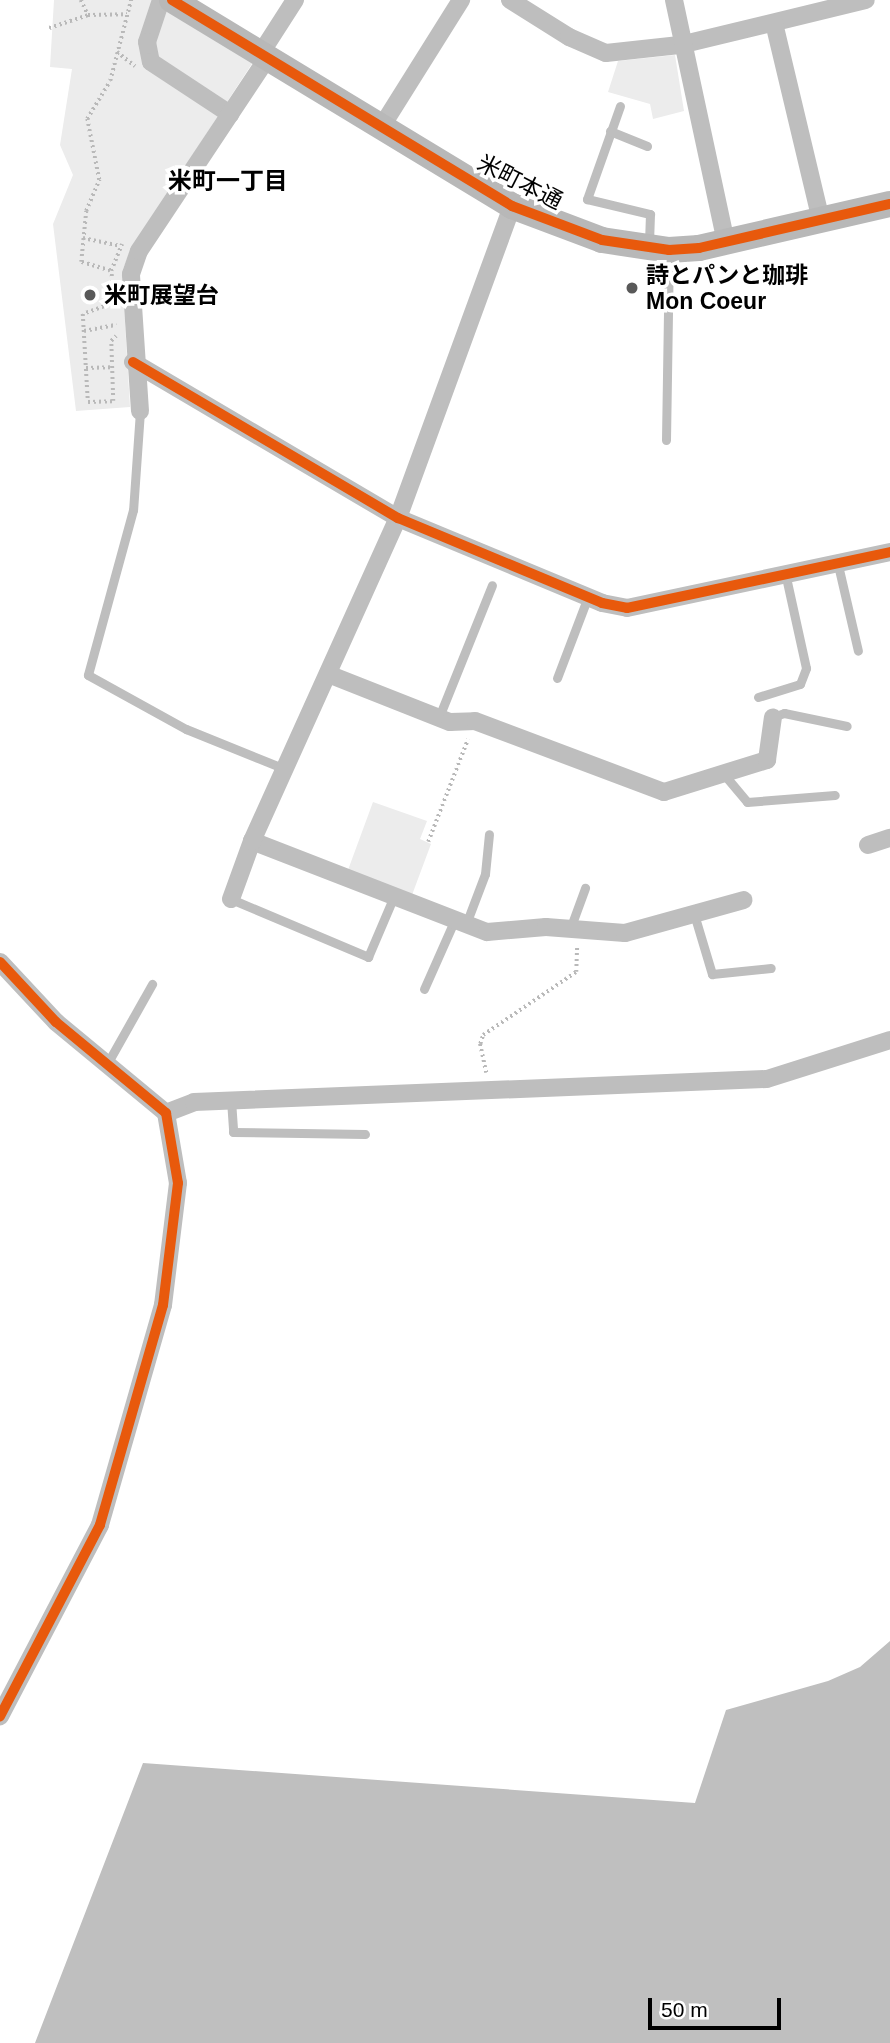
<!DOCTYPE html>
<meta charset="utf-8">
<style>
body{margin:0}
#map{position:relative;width:890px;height:2043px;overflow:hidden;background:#fff;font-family:Helvetica,"Noto Sans JP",sans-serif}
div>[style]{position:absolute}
.green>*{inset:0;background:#ececec}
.water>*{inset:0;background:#bfbfbf}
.path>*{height:3.5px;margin-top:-1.75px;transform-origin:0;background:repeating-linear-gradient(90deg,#b9b9b9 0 2px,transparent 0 5.5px)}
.lane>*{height:9px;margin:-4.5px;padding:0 4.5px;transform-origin:4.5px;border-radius:4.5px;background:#bebebe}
.street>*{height:18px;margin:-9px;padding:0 9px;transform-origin:9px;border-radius:9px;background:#bebebe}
.secondary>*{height:26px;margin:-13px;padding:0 13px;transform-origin:13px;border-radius:13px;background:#b8b8b8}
.cycleway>*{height:10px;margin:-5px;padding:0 5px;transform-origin:5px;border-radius:5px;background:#e8590c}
.dots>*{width:19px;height:19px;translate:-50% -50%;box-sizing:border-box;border:4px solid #fff;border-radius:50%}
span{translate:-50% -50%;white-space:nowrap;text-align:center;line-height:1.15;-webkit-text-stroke:7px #fff;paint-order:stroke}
.street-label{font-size:23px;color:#000}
.poi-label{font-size:23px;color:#000;font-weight:700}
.left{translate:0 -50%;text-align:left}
.neighbourhood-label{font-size:24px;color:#000;font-weight:700}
.scale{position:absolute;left:648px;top:1998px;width:133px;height:32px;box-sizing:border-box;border:4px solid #000;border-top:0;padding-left:9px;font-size:21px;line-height:24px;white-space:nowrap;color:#000;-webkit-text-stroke:5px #fff;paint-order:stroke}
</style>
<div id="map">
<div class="green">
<div style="clip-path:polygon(54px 0,160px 0,255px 59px,130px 251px,122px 272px,130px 407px,76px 411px,53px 224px,73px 175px,60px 145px,72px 69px,50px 67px)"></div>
<div style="clip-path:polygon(675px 55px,684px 111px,653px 119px,650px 104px,608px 92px,618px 61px)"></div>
<div style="clip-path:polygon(373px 802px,427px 821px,420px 839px,431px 844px,412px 895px,348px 870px)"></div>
</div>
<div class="water">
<div style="clip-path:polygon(890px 1641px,890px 2043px,35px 2043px,143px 1763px,695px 1803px,726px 1710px,828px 1681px,860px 1667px)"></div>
</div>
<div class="path">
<div style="left:81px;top:0;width:17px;rotate:65deg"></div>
<div style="left:49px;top:28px;width:41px;rotate:-18.4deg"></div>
<div style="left:88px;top:15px;width:39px;rotate:-1deg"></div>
<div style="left:117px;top:52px;width:23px;rotate:38deg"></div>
<div style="left:83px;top:238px;width:38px;rotate:12deg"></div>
<div style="left:110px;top:271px;width:30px;rotate:-163deg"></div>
<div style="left:81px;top:262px;width:51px;rotate:-84.4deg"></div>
<div style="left:86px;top:211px;width:34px;rotate:-67deg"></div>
<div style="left:99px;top:180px;width:62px;rotate:-101.1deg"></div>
<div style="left:87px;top:119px;width:44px;rotate:-58.8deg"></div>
<div style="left:110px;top:81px;width:84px;rotate:-75.5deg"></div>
<div style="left:114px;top:303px;width:33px;rotate:160deg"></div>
<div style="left:83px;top:314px;width:88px;rotate:86.7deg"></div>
<div style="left:88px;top:402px;width:25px;rotate:-2deg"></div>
<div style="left:113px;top:401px;width:60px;rotate:-91.9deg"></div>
<div style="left:111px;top:341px;width:7px;rotate:-45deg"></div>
<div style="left:114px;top:304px;width:33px;rotate:-95deg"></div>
<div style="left:111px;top:271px;width:29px;rotate:-68deg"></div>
<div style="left:84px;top:331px;width:33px;rotate:-11deg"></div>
<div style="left:86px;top:368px;width:25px;rotate:-2deg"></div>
<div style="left:428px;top:842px;width:110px;rotate:-68.8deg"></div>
<div style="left:486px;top:1073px;width:30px;rotate:-102deg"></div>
<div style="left:480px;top:1044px;width:9px;rotate:-72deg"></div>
<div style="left:483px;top:1035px;width:112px;rotate:-34.1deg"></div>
<div style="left:576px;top:972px;width:26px;rotate:-88deg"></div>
</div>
<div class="lane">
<div style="left:620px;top:106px;width:99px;rotate:109.5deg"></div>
<div style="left:587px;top:199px;width:65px;rotate:13.4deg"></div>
<div style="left:650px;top:214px;width:29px;rotate:92deg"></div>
<div style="left:610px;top:131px;width:40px;rotate:22deg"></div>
<div style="left:140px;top:411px;width:99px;rotate:94deg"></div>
<div style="left:133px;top:510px;width:171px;rotate:105.3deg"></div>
<div style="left:88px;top:675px;width:112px;rotate:28.9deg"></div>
<div style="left:186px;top:729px;width:107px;rotate:22deg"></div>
<div style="left:666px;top:440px;width:189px;rotate:-89.1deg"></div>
<div style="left:838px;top:565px;width:88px;rotate:76.9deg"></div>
<div style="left:557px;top:678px;width:85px;rotate:-69.2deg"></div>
<div style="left:758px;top:697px;width:44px;rotate:-17.2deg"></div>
<div style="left:800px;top:684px;width:17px;rotate:-69deg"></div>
<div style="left:806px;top:668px;width:93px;rotate:-102.4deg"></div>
<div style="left:439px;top:717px;width:142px;rotate:-68.1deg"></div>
<div style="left:773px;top:717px;width:12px;rotate:-20deg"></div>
<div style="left:784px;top:713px;width:64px;rotate:11.7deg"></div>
<div style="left:722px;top:772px;width:39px;rotate:50deg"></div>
<div style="left:747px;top:802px;width:88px;rotate:-4.5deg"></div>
<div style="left:231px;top:899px;width:149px;rotate:22.9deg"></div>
<div style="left:368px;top:957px;width:66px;rotate:-66.9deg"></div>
<div style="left:694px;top:914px;width:63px;rotate:73.3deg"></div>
<div style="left:712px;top:974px;width:59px;rotate:-5.8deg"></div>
<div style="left:466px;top:924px;width:53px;rotate:-69.2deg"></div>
<div style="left:485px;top:874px;width:40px;rotate:-84.3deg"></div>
<div style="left:570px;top:929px;width:44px;rotate:-69.9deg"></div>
<div style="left:424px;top:989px;width:77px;rotate:-66.1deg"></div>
<div style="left:107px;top:1064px;width:92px;rotate:-60.6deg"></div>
<div style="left:231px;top:1100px;width:32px;rotate:86deg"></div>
<div style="left:233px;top:1132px;width:132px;rotate:0.9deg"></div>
</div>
<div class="street">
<div style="left:161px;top:0;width:44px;rotate:108.4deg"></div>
<div style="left:147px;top:42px;width:20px;rotate:79deg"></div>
<div style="left:151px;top:62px;width:95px;rotate:33.4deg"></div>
<div style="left:510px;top:0;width:70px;rotate:32.1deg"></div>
<div style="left:569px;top:37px;width:40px;rotate:23.4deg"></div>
<div style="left:606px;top:53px;width:74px;rotate:-6.2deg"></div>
<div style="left:680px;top:45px;width:191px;rotate:-13.6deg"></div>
<div style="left:674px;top:0;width:249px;rotate:77.9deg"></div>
<div style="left:774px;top:23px;width:204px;rotate:76.6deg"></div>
<div style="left:261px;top:53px;width:63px;rotate:-57.3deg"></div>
<div style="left:382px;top:126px;width:149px;rotate:-57.9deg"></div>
<div style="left:133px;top:362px;width:308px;rotate:30.5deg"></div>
<div style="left:398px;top:518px;width:221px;rotate:22.6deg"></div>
<div style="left:602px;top:603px;width:25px;rotate:11deg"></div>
<div style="left:627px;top:608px;width:269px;rotate:-12deg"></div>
<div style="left:140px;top:411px;width:137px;rotate:-93.8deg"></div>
<div style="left:131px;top:274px;width:24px;rotate:-71deg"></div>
<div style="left:139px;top:251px;width:233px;rotate:-56.4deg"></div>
<div style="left:328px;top:674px;width:131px;rotate:21.5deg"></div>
<div style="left:450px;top:722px;width:25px;rotate:-2deg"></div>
<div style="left:475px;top:721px;width:202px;rotate:20.6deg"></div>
<div style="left:664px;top:792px;width:108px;rotate:-17.3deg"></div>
<div style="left:767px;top:760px;width:43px;rotate:-82.1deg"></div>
<div style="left:252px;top:841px;width:252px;rotate:21.2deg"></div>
<div style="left:487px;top:932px;width:59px;rotate:-4.8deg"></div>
<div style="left:546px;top:927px;width:79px;rotate:4.3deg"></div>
<div style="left:625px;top:933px;width:123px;rotate:-15.5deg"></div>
<div style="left:868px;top:845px;width:23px;rotate:-18deg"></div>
<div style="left:231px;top:899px;width:62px;rotate:-70.1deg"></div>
<div style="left:252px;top:841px;width:354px;rotate:-65.7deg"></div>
<div style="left:398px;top:518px;width:332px;rotate:-69.9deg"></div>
<div style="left:0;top:962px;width:82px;rotate:47deg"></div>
<div style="left:56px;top:1022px;width:143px;rotate:39.6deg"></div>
<div style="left:166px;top:1113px;width:71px;rotate:80.3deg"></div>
<div style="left:178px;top:1183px;width:123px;rotate:97deg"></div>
<div style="left:163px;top:1305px;width:229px;rotate:106deg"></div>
<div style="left:100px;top:1525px;width:216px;rotate:117.6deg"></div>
<div style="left:166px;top:1113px;width:30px;rotate:-21deg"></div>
<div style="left:194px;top:1102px;width:573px;rotate:-2.3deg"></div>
<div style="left:767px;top:1079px;width:129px;rotate:-17.6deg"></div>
</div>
<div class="secondary">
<div style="left:172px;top:0;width:398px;rotate:31.2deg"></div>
<div style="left:512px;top:206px;width:96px;rotate:20.7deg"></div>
<div style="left:602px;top:240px;width:68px;rotate:8.5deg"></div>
<div style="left:669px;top:250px;width:30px;rotate:-4deg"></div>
<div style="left:699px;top:248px;width:196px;rotate:-13deg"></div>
</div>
<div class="cycleway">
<div style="left:172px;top:0;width:398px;rotate:31.2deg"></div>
<div style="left:512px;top:206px;width:96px;rotate:20.7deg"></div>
<div style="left:602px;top:240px;width:68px;rotate:8.5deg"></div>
<div style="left:669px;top:250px;width:30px;rotate:-4deg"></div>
<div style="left:699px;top:248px;width:196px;rotate:-13deg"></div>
<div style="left:133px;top:362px;width:308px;rotate:30.5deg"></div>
<div style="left:398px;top:518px;width:221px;rotate:22.6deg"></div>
<div style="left:602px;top:603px;width:25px;rotate:11deg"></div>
<div style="left:627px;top:608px;width:269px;rotate:-12deg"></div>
<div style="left:0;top:962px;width:82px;rotate:47deg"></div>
<div style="left:56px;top:1022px;width:143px;rotate:39.6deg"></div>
<div style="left:166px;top:1113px;width:71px;rotate:80.3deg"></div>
<div style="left:178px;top:1183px;width:123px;rotate:97deg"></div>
<div style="left:163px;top:1305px;width:229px;rotate:106deg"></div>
<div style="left:100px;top:1525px;width:216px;rotate:117.6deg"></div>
</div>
<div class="dots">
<div style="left:632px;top:288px;background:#595959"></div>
<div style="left:90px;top:295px;background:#595959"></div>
</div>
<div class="street-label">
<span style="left:520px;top:182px;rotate:27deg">米町本通</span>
</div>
<div class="poi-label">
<span class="left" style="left:646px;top:288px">詩とパンと珈琲<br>Mon Coeur</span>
<span class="left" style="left:104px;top:295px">米町展望台</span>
</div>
<div class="neighbourhood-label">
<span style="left:228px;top:181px">米町一丁目</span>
</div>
<div class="scale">50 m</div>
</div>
